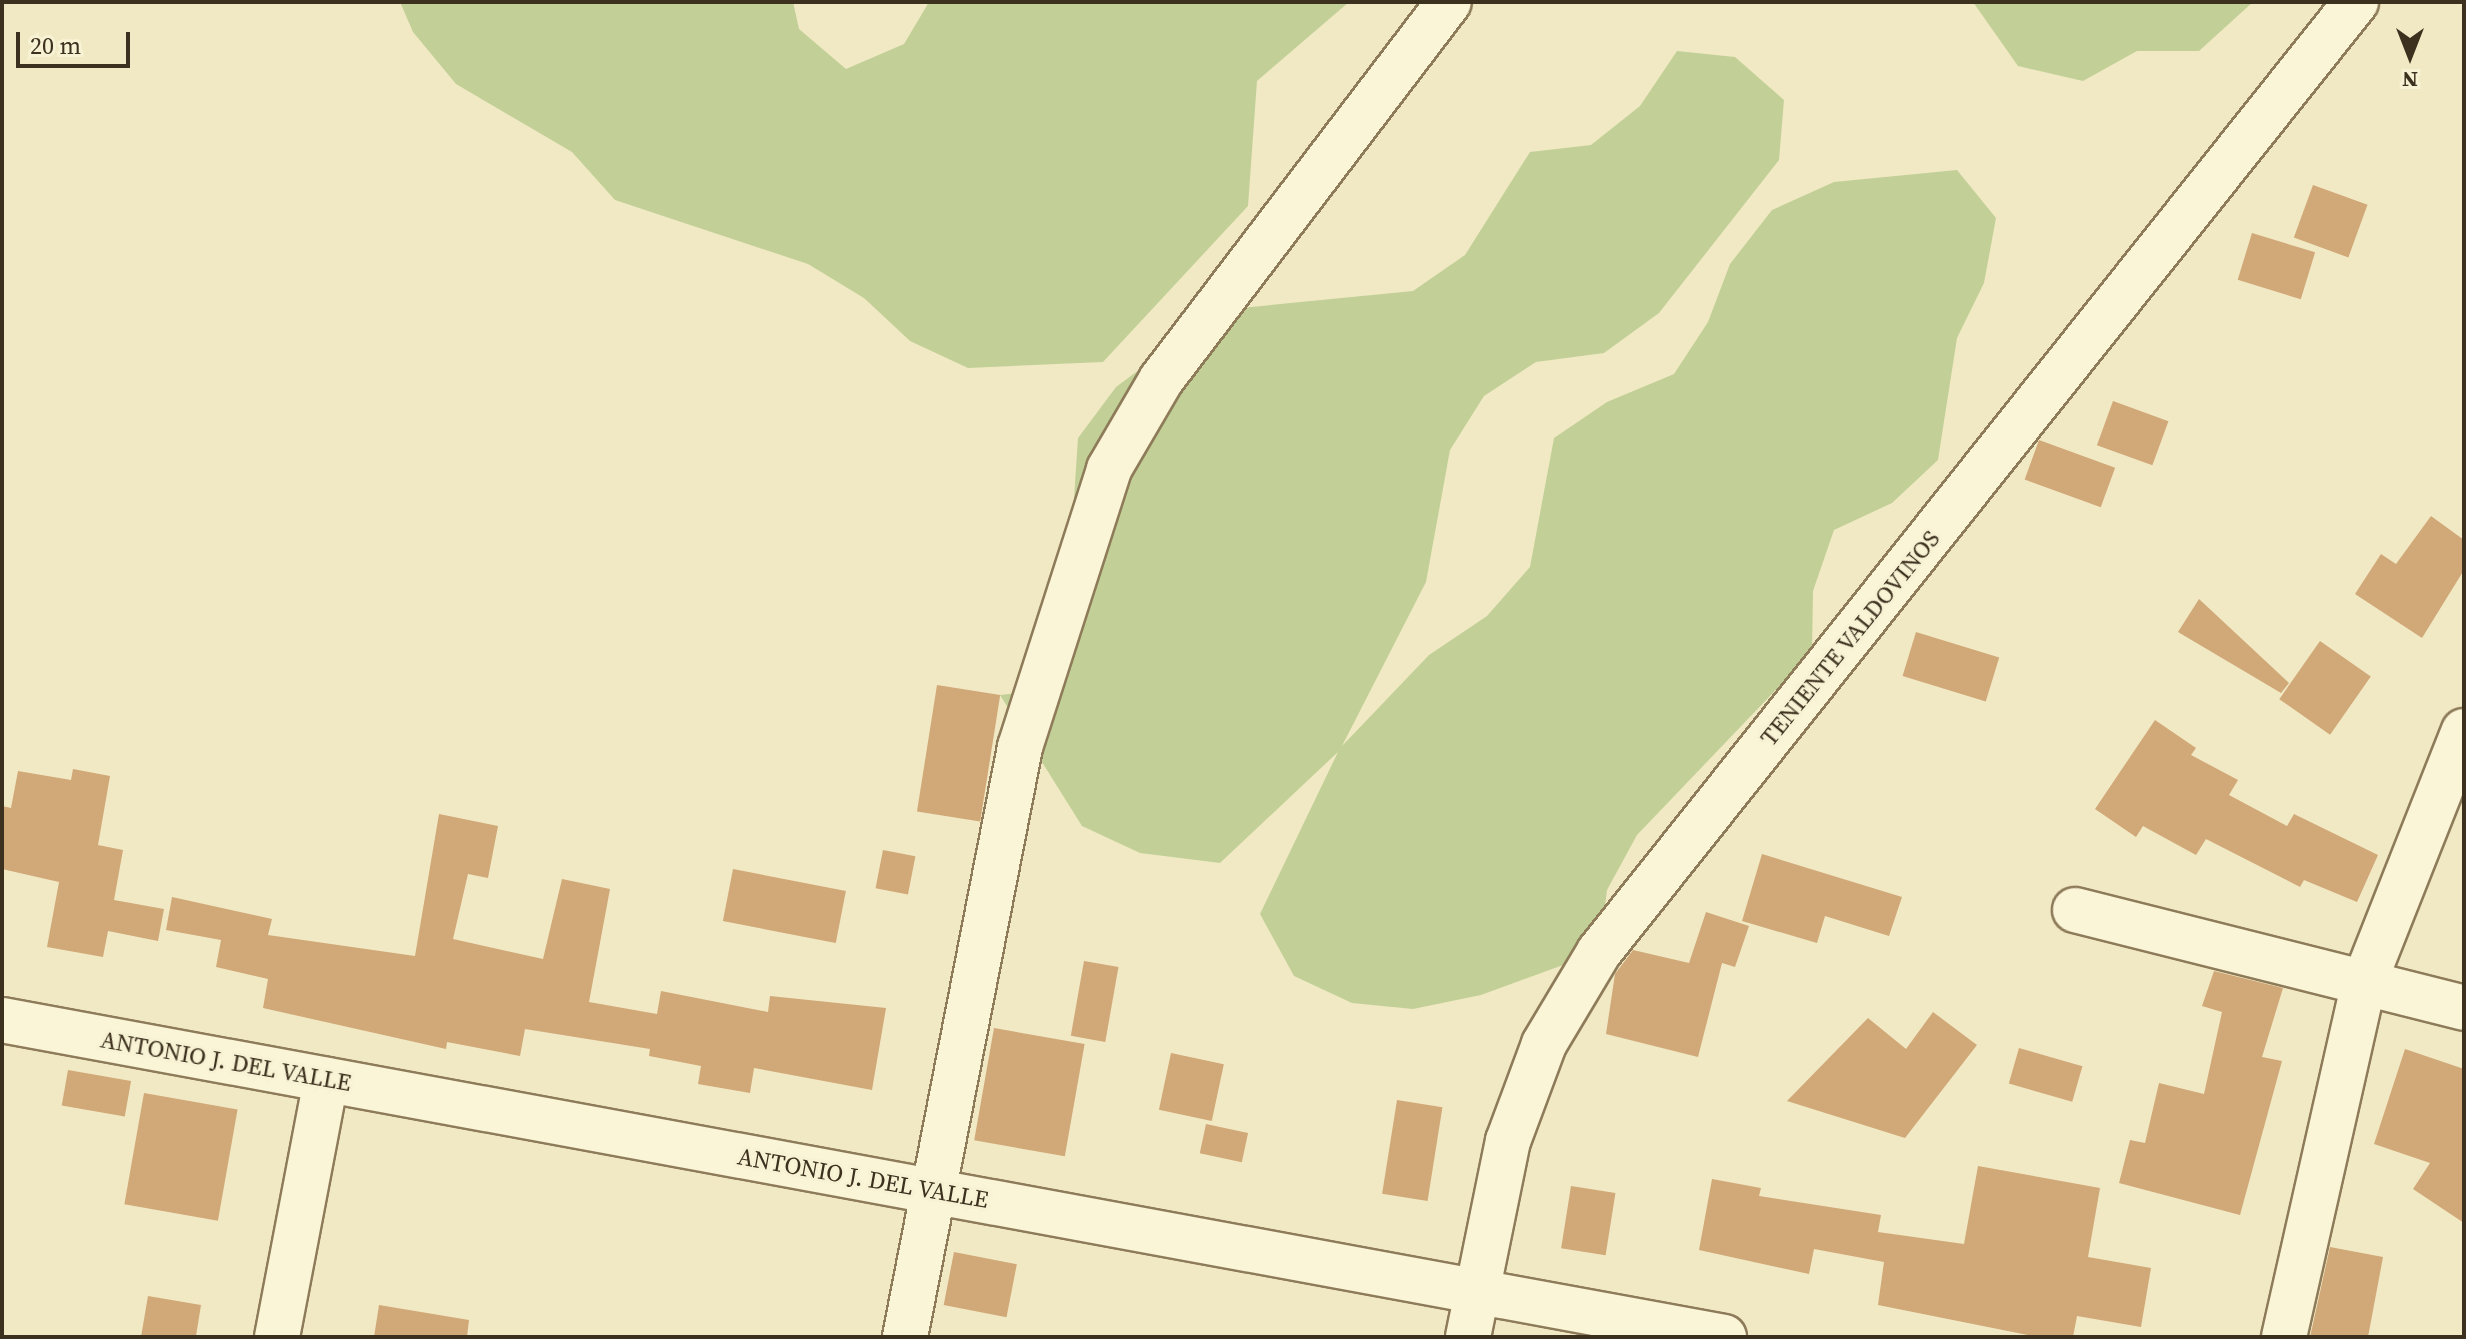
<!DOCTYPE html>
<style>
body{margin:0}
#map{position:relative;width:2466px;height:1339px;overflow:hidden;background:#f1e9c4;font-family:"Source Serif 4",serif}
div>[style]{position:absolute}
.green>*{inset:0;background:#c2d097}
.building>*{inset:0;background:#d1a878;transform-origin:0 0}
.roads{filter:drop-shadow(2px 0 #8d7b59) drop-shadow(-2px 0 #8d7b59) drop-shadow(0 2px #8d7b59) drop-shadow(0 -2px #8d7b59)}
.minor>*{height:44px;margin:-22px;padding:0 22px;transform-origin:22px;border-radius:22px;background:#fbf5d8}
span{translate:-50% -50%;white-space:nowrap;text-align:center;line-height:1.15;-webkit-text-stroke:6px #f8f2d4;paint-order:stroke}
.street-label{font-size:24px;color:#3c301e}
.frame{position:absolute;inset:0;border:4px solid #3c301e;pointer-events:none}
.north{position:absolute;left:2370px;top:16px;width:80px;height:80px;-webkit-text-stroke:6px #f8f2d4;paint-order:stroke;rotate:180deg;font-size:22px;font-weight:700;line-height:32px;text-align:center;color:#3c301e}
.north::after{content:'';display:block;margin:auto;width:28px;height:36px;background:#3c301e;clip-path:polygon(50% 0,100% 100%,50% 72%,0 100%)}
.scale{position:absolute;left:16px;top:32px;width:114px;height:36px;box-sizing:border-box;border:4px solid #3c301e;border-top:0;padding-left:10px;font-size:24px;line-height:28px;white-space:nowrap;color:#3c301e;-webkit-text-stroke:6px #f8f2d4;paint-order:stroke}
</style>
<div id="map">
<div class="green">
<div style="clip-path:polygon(400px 2px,793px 2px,799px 29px,846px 69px,904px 44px,929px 2px,1349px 2px,1257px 81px,1248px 206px,1103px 362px,968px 368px,910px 341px,864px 298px,808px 264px,615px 200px,572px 152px,456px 84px,413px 32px)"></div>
<div style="clip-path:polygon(1973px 2px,2253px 2px,2199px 51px,2137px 51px,2083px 81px,2018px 66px)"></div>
<div style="clip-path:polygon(1677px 51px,1735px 57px,1784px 100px,1779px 160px,1659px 313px,1604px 353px,1536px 362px,1484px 396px,1450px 450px,1426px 582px,1342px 746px,1429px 655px,1487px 616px,1530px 567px,1554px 438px,1607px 402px,1674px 374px,1708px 322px,1730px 264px,1772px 210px,1834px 182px,1957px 170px,1996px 218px,1984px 283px,1957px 338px,1938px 460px,1892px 503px,1834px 530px,1813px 591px,1812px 652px,1637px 835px,1607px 890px,1599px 952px,1481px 995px,1413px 1009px,1352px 1003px,1294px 976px,1260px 914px,1338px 752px,1220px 863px,1140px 853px,1082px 826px,1000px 695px,1027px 692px,1069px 573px,1078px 438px,1116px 387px,1220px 310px,1413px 291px,1465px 255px,1530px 152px,1591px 145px,1640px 106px)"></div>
</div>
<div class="building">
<div style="left:2313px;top:185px;width:58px;height:56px;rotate:20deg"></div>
<div style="left:2252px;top:233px;width:66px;height:49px;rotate:17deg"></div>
<div style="left:2113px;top:401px;width:59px;height:47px;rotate:20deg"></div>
<div style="left:2039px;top:440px;width:81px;height:42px;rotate:20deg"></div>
<div style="clip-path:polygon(2431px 516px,2464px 540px,2464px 570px,2422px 638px,2355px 594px,2381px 554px,2396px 564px)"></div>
<div style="clip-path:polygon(2199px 599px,2289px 683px,2281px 693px,2178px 632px)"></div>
<div style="left:1916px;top:632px;width:87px;height:46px;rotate:17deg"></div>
<div style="left:2320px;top:641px;width:62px;height:71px;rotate:35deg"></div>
<div style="left:937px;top:685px;width:64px;height:128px;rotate:9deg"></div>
<div style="clip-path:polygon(2155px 720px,2196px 748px,2191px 755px,2238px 780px,2229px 795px,2287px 826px,2294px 814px,2378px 855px,2357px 902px,2304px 880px,2300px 887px,2206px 839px,2196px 855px,2143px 826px,2136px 837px,2095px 809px)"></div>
<div style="clip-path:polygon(73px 769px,110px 776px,98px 845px,123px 850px,114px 900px,164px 909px,158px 941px,108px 931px,103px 957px,47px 947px,59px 882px,2px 869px,2px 806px,11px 808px,18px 771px,71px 780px)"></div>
<div style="clip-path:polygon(439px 814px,498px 826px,488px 878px,468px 874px,453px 939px,543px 959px,562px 879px,610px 889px,589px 1002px,657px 1014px,661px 991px,768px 1012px,770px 996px,886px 1008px,872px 1090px,754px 1068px,750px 1093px,698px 1084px,701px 1066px,649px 1056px,650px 1049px,525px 1029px,520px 1056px,447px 1042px,446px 1049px,263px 1008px,268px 979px,216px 967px,221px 940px,166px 930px,172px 897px,272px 919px,268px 935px,415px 956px)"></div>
<div style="left:883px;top:850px;width:33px;height:39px;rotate:11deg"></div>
<div style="clip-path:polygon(1762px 854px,1902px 897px,1889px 936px,1825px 916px,1817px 943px,1742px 921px)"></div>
<div style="left:733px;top:869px;width:115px;height:53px;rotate:11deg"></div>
<div style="clip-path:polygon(1706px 912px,1749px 926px,1735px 967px,1722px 963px,1698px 1057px,1606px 1034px,1615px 974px,1633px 950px,1689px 963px)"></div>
<div style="left:1084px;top:961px;width:35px;height:76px;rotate:10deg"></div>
<div style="clip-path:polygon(2214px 971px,2283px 988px,2262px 1057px,2282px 1061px,2240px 1215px,2119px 1183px,2130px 1140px,2145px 1143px,2159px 1083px,2204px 1094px,2222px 1012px,2202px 1006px)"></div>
<div style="clip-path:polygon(1933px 1012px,1977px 1045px,1905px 1138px,1787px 1101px,1868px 1018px,1906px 1049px)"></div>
<div style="left:994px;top:1028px;width:92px;height:114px;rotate:10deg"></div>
<div style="left:2019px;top:1048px;width:66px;height:37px;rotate:16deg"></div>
<div style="clip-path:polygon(2405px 1049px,2464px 1069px,2464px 1223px,2413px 1189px,2430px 1163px,2374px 1144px)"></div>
<div style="left:1171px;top:1053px;width:54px;height:58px;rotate:12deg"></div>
<div style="left:68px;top:1070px;width:64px;height:36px;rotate:10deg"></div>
<div style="left:144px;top:1093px;width:95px;height:113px;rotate:10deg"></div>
<div style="left:1397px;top:1100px;width:46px;height:95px;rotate:9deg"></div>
<div style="left:1206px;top:1124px;width:43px;height:30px;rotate:12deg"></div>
<div style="clip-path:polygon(1978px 1166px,2100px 1188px,2088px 1257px,2151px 1268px,2141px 1327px,2077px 1316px,2073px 1337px,2038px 1337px,1878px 1305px,1884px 1262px,1814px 1249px,1809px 1274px,1699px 1250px,1712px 1179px,1761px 1188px,1759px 1196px,1881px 1215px,1878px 1232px,1964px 1244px)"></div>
<div style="left:1571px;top:1186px;width:45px;height:63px;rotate:9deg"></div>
<div style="clip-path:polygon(2330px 1247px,2383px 1257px,2368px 1337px,2310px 1337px)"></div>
<div style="left:954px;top:1252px;width:64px;height:54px;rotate:11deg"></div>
<div style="clip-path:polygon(148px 1296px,201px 1305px,196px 1336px,141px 1337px)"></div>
<div style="clip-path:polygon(379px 1305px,469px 1320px,467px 1337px,374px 1337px)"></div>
</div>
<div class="roads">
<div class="minor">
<div style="left:2075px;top:910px;width:401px;rotate:14.1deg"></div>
<div style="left:2px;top:1020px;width:1751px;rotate:10.43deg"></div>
<div style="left:277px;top:1337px;width:262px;rotate:-79.2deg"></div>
<div style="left:905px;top:1337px;width:601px;rotate:-78.97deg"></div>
<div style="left:1020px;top:747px;width:292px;rotate:-72.2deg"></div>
<div style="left:1109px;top:469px;width:103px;rotate:-59.7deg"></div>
<div style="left:1161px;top:380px;width:475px;rotate:-52.7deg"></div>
<div style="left:1468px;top:1337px;width:200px;rotate:-78.5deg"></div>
<div style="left:1508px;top:1141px;width:103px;rotate:-69.6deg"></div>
<div style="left:1544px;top:1044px;width:107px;rotate:-59.1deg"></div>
<div style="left:1599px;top:952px;width:1215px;rotate:-51.45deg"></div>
<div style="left:2284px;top:1337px;width:363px;rotate:-77.3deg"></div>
<div style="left:2364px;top:983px;width:271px;rotate:-68.4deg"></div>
</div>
</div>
<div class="street-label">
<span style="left:1850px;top:638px;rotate:-51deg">TENIENTE VALDOVINOS</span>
<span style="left:226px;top:1061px;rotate:10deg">ANTONIO J. DEL VALLE</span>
<span style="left:863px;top:1178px;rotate:10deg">ANTONIO J. DEL VALLE</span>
</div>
<div class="frame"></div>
<div class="north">N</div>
<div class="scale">20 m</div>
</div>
